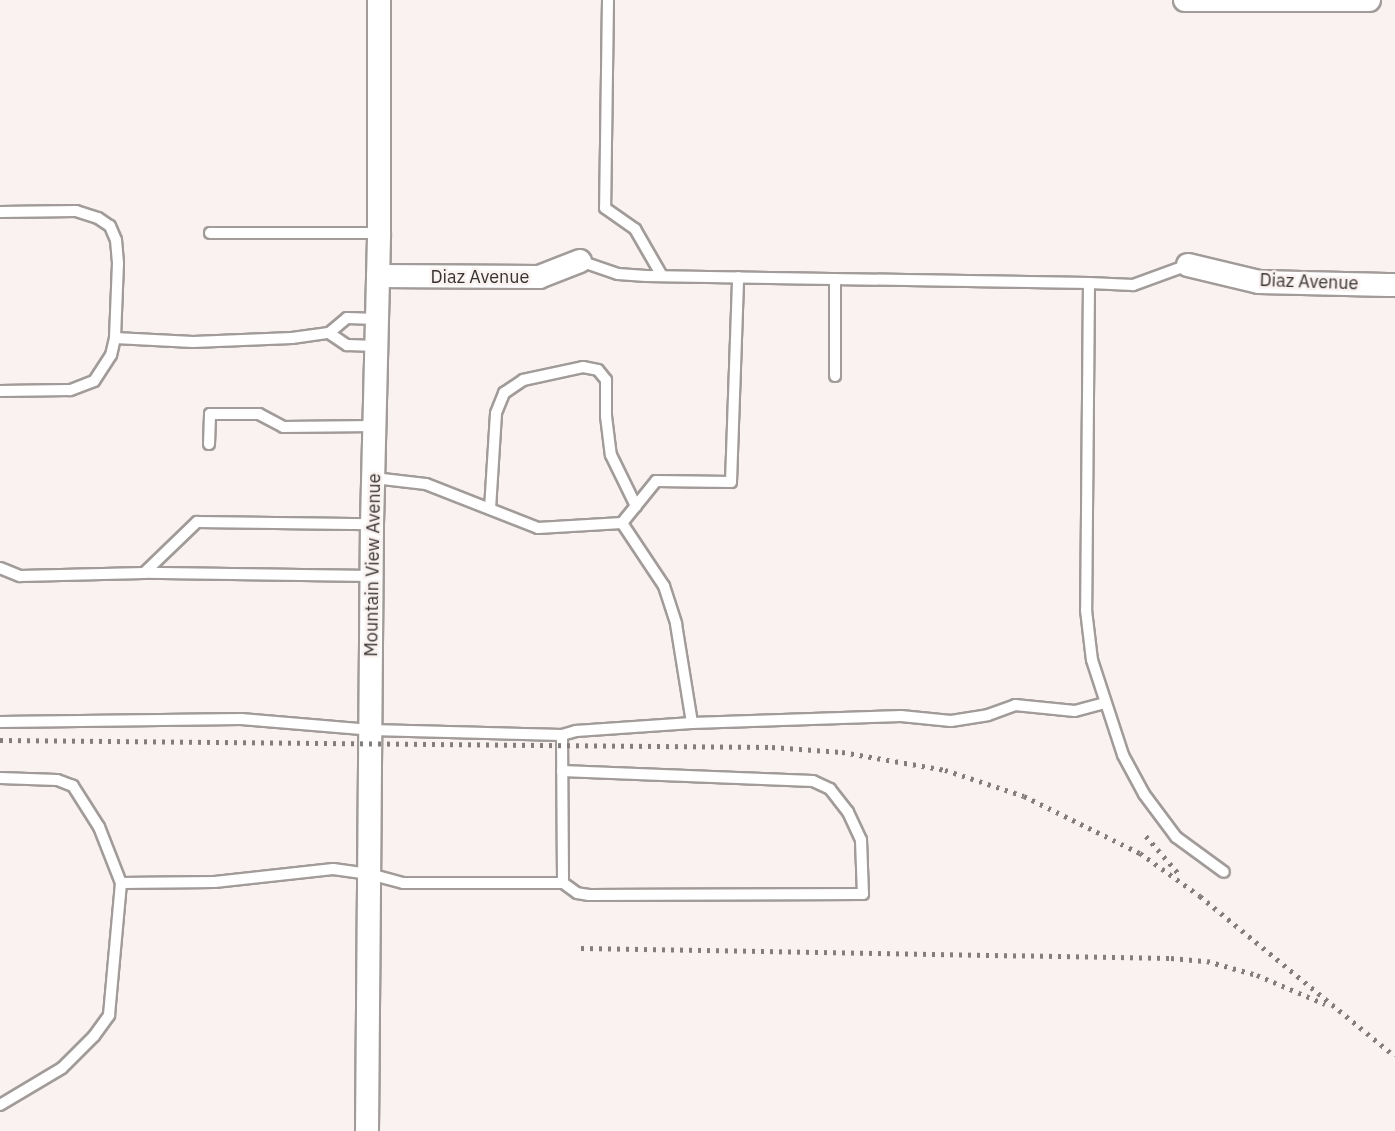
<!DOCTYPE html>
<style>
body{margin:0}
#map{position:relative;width:1395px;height:1131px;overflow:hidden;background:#f9f2f0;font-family:"IBM Plex Sans",sans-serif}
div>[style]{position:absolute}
.roads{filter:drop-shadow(2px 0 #a19b99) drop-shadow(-2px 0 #a19b99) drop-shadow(0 2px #a19b99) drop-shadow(0 -2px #a19b99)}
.service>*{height:10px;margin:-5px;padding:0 5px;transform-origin:5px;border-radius:5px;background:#fff}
.minor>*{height:22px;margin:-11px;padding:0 11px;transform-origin:11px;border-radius:11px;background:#fff}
.rail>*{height:4.5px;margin-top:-2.25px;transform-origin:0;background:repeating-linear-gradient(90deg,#837e7d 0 3px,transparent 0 9px)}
span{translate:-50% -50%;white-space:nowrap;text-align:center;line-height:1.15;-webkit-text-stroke:5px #f9f2f0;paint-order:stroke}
.street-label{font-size:18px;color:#363332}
</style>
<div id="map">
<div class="roads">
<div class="service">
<div style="left:608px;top:0;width:208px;rotate:90.8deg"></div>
<div style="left:605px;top:208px;width:37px;rotate:35deg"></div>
<div style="left:635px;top:229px;width:54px;rotate:60.1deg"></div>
<div style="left:0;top:212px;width:76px;rotate:-0.8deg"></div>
<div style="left:76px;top:211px;width:23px;rotate:18deg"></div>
<div style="left:98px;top:218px;width:14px;rotate:34deg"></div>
<div style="left:110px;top:226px;width:15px;rotate:67deg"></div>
<div style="left:116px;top:240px;width:23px;rotate:85deg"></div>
<div style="left:118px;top:263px;width:75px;rotate:92.3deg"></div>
<div style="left:115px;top:338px;width:17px;rotate:103deg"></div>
<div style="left:111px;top:355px;width:31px;rotate:123deg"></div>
<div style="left:94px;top:381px;width:26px;rotate:159deg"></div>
<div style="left:70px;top:390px;width:70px;rotate:179.2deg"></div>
<div style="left:210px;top:233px;width:169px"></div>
<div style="left:580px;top:261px;width:40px;rotate:18.9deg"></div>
<div style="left:618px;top:274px;width:28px;rotate:4deg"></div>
<div style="left:646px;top:276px;width:443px;rotate:0.9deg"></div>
<div style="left:1188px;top:265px;width:59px;rotate:160deg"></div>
<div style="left:1133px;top:285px;width:44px;rotate:-177.4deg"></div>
<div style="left:1089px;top:283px;width:327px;rotate:90.5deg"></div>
<div style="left:1086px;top:610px;width:50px;rotate:83.2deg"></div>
<div style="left:1092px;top:660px;width:100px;rotate:71.9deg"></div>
<div style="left:1123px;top:755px;width:44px;rotate:61.7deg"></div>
<div style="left:1144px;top:794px;width:54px;rotate:53.3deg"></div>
<div style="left:1176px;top:837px;width:59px;rotate:36.1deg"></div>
<div style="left:835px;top:279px;width:97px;rotate:90deg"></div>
<div style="left:329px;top:333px;width:22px;rotate:34deg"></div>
<div style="left:347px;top:345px;width:30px;rotate:2deg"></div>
<div style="left:115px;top:338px;width:78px;rotate:2.9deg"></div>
<div style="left:193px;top:342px;width:99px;rotate:-2.3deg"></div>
<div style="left:292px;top:338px;width:37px;rotate:-8deg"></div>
<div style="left:329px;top:333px;width:23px;rotate:-40deg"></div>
<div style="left:347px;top:318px;width:30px;rotate:2deg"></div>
<div style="left:209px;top:444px;width:30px;rotate:-88deg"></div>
<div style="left:210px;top:414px;width:49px"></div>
<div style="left:259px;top:414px;width:27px;rotate:28deg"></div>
<div style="left:283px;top:427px;width:92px;rotate:-0.6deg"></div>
<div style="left:374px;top:478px;width:52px;rotate:6.6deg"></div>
<div style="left:426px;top:484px;width:120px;rotate:21.4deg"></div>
<div style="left:538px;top:528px;width:84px;rotate:-3.4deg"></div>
<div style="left:622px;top:523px;width:54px;rotate:-51deg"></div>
<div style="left:656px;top:481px;width:75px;rotate:0.8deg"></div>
<div style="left:731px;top:482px;width:205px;rotate:-88deg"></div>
<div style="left:490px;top:509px;width:96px;rotate:-86.4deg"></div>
<div style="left:496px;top:413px;width:22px;rotate:-68deg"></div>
<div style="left:504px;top:393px;width:23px;rotate:-34deg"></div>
<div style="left:523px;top:380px;width:61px;rotate:-12.2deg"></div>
<div style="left:583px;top:367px;width:15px;rotate:11deg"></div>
<div style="left:598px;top:370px;width:13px;rotate:51deg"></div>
<div style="left:606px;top:380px;width:36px;rotate:90deg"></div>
<div style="left:606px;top:416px;width:39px;rotate:83deg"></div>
<div style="left:611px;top:455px;width:57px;rotate:63.9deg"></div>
<div style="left:622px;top:523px;width:76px;rotate:56.3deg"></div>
<div style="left:664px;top:586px;width:40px;rotate:72deg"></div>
<div style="left:676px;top:624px;width:100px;rotate:80.8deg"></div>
<div style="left:0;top:568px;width:22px;rotate:22deg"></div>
<div style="left:20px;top:576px;width:124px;rotate:-1.4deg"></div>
<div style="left:372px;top:576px;width:228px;rotate:-179.2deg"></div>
<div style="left:144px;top:573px;width:74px;rotate:-43.9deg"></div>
<div style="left:197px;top:522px;width:175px;rotate:0.7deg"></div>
<div style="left:0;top:722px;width:241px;rotate:-0.7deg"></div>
<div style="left:241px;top:719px;width:130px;rotate:4.8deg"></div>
<div style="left:371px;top:730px;width:191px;rotate:1.5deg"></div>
<div style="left:562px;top:735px;width:148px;rotate:89.6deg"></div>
<div style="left:563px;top:883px;width:160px;rotate:180deg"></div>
<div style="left:403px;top:883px;width:35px;rotate:-165deg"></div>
<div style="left:369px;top:874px;width:36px;rotate:-172deg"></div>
<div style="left:333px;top:869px;width:119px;rotate:173.7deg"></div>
<div style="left:215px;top:882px;width:94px;rotate:179.4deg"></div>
<div style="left:121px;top:883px;width:60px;rotate:-111.4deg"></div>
<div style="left:99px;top:827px;width:49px;rotate:-122.4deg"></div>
<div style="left:73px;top:786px;width:17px;rotate:-159deg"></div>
<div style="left:57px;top:780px;width:57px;rotate:-178deg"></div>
<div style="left:562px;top:735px;width:15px;rotate:-16deg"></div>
<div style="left:576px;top:731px;width:116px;rotate:-3.9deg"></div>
<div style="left:692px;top:723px;width:209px;rotate:-1.9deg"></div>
<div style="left:901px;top:716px;width:50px;rotate:5.7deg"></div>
<div style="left:951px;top:721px;width:37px;rotate:-9deg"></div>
<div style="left:988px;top:715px;width:29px;rotate:-20deg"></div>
<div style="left:1015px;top:705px;width:60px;rotate:5.7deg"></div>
<div style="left:1075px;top:711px;width:31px;rotate:-15deg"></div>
<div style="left:562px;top:771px;width:251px;rotate:2.3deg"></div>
<div style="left:813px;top:781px;width:19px;rotate:25deg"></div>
<div style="left:830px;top:789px;width:29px;rotate:52deg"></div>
<div style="left:848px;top:812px;width:31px;rotate:65deg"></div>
<div style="left:861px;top:840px;width:54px;rotate:87.9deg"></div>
<div style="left:863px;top:894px;width:274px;rotate:179.8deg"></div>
<div style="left:589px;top:895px;width:12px;rotate:-171deg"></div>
<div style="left:577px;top:893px;width:17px;rotate:-144deg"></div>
<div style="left:0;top:1105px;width:72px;rotate:-30.8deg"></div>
<div style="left:62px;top:1068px;width:45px;rotate:-45deg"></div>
<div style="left:94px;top:1036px;width:26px;rotate:-54deg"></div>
<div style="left:109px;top:1015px;width:133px;rotate:-84.8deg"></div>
</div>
<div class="minor">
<div style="left:1185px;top:0;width:184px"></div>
<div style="left:1188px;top:265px;width:73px;rotate:13.5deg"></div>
<div style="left:1259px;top:282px;width:136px;rotate:1.3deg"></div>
<div style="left:378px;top:276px;width:161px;rotate:0.4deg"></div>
<div style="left:539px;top:277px;width:44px;rotate:-21.3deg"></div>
<div style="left:367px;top:1131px;width:607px;rotate:-89.53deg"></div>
<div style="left:372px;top:524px;width:291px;rotate:-88.6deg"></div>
<div style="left:379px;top:233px;width:233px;rotate:-90deg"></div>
</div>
</div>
<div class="rail">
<div style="left:0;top:740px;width:772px;rotate:0.52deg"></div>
<div style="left:772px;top:747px;width:70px;rotate:4.1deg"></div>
<div style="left:842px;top:752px;width:105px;rotate:9.9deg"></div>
<div style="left:945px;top:770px;width:83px;rotate:18.2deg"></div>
<div style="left:1024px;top:796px;width:129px;rotate:26.2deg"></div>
<div style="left:1140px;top:853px;width:74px;rotate:35.6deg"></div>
<div style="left:1200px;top:896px;width:252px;rotate:39.4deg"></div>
<div style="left:1146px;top:836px;width:50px;rotate:49deg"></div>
<div style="left:581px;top:948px;width:590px;rotate:0.97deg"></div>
<div style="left:1171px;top:958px;width:36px;rotate:5deg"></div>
<div style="left:1207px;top:961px;width:52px;rotate:15.6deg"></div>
<div style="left:1257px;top:975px;width:74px;rotate:23.1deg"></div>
</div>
<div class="street-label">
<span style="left:480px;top:277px">Diaz Avenue</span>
<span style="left:1309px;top:282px;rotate:2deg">Diaz Avenue</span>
<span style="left:373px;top:565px;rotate:-89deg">Mountain View Avenue</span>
</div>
</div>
